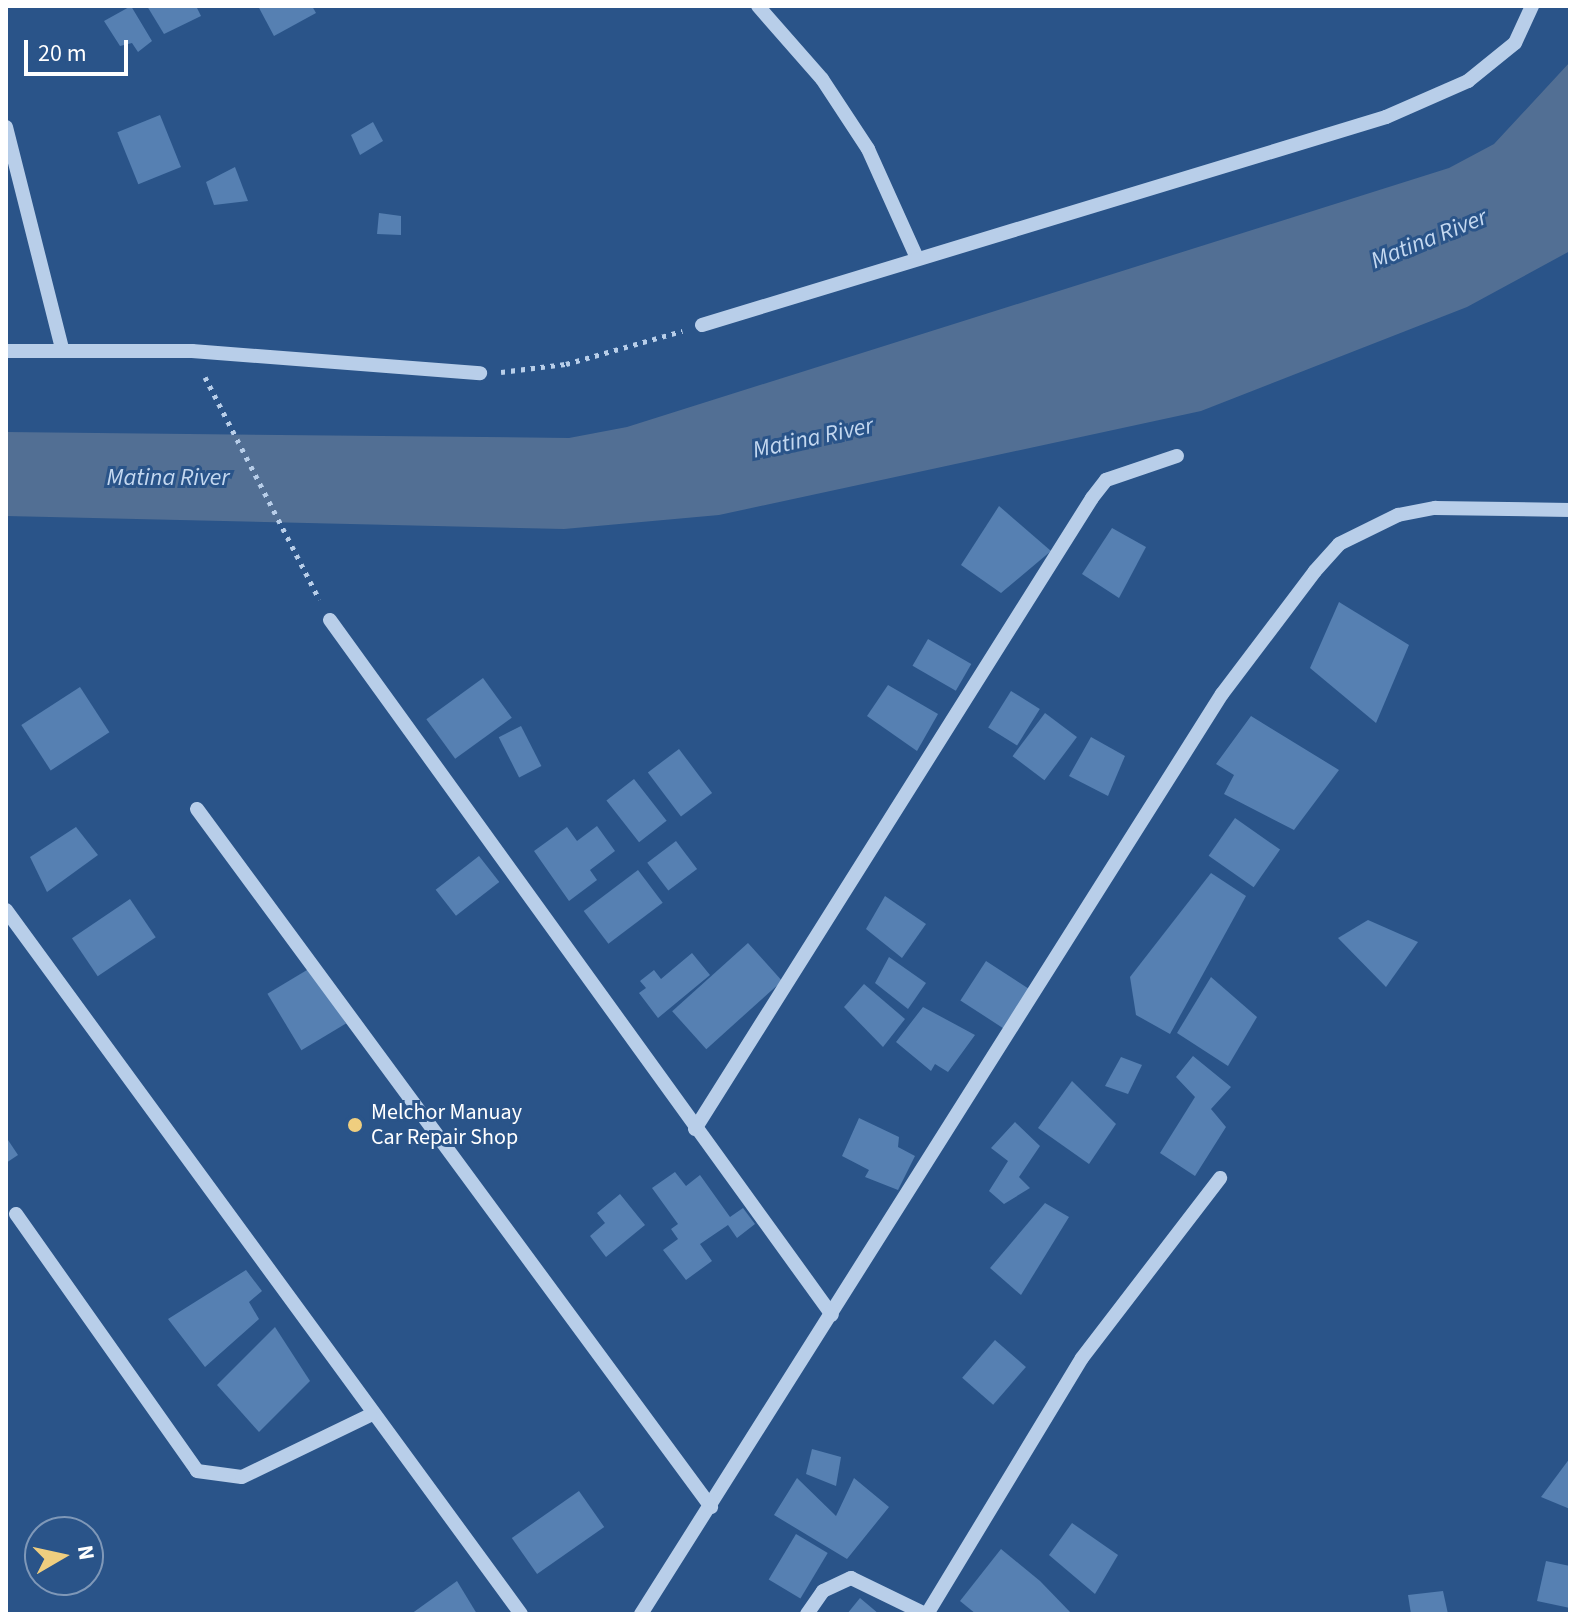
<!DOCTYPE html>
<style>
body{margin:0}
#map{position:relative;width:1576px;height:1620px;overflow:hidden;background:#2a5489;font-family:"Source Sans 3",sans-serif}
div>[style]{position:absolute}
.water>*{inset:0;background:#526f94}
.building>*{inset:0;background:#5680b2;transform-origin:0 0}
.path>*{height:5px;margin-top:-2.5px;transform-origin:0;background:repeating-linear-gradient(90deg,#b8cee9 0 4px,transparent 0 10px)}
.minor>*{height:14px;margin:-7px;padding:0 7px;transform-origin:7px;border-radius:7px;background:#b8cee9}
.dots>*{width:22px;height:22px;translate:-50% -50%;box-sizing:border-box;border:4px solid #2a5489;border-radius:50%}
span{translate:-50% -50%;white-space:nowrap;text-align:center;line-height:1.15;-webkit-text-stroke:6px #2a5489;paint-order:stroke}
.poi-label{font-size:22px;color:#fff}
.left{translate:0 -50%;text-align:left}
.water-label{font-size:24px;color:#c4d8f0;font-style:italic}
.frame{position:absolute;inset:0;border:8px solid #fff;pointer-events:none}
.north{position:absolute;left:24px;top:1516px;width:80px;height:80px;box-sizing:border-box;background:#2a5489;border:2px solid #7f98b8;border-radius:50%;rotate:81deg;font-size:22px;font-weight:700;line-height:32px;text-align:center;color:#fff}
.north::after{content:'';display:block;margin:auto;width:28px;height:36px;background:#efce7f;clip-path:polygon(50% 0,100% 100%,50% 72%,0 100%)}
.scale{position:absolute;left:24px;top:40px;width:104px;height:36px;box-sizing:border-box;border:4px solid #fff;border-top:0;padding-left:10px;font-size:24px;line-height:28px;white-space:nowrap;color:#fff;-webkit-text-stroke:6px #2a5489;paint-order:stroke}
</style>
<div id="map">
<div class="water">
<div style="clip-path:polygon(1570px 62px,1570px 251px,1467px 307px,1201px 411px,719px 515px,564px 529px,6px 516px,6px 432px,569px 438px,627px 427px,1449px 168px,1494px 144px)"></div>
</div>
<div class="building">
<div style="clip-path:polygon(131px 6px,152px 41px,138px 52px,132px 43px,120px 46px,104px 21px)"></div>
<div style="clip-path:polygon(147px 6px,196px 6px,201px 16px,164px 34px)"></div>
<div style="clip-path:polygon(258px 6px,312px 6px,316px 13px,274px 36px)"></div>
<div style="left:160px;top:115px;width:56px;height:46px;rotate:68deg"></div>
<div style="clip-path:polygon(373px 122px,383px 141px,360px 155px,351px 135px)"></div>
<div style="clip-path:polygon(235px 167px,248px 201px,214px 205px,206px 182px)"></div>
<div style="clip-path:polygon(379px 213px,401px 216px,401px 235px,377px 234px)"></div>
<div style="clip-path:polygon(999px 506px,1051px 551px,1001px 593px,961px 565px)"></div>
<div style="clip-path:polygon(1112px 528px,1146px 547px,1119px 598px,1082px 574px)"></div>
<div style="clip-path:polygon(1339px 602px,1409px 645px,1376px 723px,1310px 668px)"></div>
<div style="left:928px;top:639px;width:50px;height:31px;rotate:30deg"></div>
<div style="left:483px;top:678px;width:49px;height:70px;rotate:54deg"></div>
<div style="clip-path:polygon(888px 685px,938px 714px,917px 751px,867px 716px)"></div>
<div style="left:80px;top:687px;width:54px;height:70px;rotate:57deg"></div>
<div style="left:1011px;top:691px;width:34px;height:43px;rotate:32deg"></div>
<div style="left:1045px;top:713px;width:40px;height:54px;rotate:37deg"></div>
<div style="clip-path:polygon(1251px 716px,1339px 770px,1294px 830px,1224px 794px,1234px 775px,1216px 764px)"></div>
<div style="left:521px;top:726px;width:45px;height:25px;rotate:63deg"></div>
<div style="clip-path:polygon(1091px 737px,1125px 756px,1108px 796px,1069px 776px)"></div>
<div style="left:679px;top:749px;width:55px;height:39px;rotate:53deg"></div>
<div style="left:634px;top:779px;width:53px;height:35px;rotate:52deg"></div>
<div style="left:1235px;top:818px;width:55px;height:46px;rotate:35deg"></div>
<div style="clip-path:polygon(597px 826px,615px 851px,590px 870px,597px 880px,569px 901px,534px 851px,567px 827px,577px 841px)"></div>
<div style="clip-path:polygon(76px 827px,98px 855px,47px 892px,30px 857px)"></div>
<div style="left:676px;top:841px;width:35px;height:36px;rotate:53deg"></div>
<div style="left:479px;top:856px;width:33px;height:55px;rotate:52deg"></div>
<div style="left:638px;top:870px;width:41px;height:68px;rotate:53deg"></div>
<div style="clip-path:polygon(1211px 873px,1246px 896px,1170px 1034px,1136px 1015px,1130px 977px)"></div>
<div style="clip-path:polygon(885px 896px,926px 924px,902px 958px,866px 929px)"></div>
<div style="left:130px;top:899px;width:46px;height:70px;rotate:56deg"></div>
<div style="clip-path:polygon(1368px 920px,1418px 942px,1386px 987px,1338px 938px)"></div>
<div style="left:748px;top:943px;width:51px;height:102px;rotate:48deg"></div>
<div style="clip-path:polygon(692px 953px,710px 975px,658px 1018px,639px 993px,646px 988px,640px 981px,654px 970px,661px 979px)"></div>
<div style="clip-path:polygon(889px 957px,926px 983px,908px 1009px,875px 983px)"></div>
<div style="left:986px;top:961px;width:56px;height:47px;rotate:33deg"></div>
<div style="left:312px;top:967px;width:66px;height:52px;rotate:59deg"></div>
<div style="clip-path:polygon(1211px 977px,1257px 1017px,1228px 1066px,1177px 1033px)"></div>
<div style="clip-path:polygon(864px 984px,905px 1019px,883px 1047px,844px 1007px)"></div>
<div style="clip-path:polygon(923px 1007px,975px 1035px,948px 1072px,935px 1064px,931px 1071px,896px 1042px)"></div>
<div style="clip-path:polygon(1193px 1056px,1231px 1087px,1211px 1109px,1226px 1127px,1195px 1176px,1160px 1153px,1195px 1097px,1176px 1077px)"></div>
<div style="clip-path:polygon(1121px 1057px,1142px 1065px,1128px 1094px,1105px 1086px)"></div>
<div style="clip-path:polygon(1072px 1081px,1116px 1124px,1089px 1164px,1038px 1128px)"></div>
<div style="clip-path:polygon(859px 1118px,899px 1137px,898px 1147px,915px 1156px,898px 1190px,865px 1177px,869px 1170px,842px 1156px)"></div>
<div style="clip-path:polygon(1015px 1122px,1040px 1146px,1019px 1177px,1030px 1188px,1004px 1204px,989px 1191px,1008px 1161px,991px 1148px)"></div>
<div style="clip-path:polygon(6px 1137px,18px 1155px,6px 1163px)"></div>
<div style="clip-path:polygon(675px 1172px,686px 1186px,700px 1175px,730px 1217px,743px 1208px,755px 1224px,737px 1238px,728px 1225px,700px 1244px,712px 1261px,686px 1280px,663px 1250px,678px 1239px,671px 1229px,678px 1224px,652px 1188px)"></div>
<div style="clip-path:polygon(620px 1194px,645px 1225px,606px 1257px,590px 1236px,605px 1223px,597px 1213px)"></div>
<div style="clip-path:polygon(1045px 1203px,1069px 1217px,1021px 1295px,990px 1268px)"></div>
<div style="clip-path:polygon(246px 1270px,262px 1291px,249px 1302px,259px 1319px,205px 1367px,168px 1319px)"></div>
<div style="clip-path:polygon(275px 1327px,310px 1381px,259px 1432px,217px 1385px)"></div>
<div style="left:995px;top:1340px;width:41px;height:50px;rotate:41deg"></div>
<div style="clip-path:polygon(812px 1449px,841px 1457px,836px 1486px,806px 1474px)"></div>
<div style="clip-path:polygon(1570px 1458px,1570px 1509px,1541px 1497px)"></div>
<div style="clip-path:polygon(797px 1478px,836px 1516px,854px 1478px,889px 1507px,847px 1559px,774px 1515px)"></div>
<div style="left:579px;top:1491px;width:44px;height:82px;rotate:55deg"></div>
<div style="clip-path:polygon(1072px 1523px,1118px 1555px,1095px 1594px,1049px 1555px)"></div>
<div style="left:796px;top:1534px;width:37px;height:53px;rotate:31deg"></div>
<div style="clip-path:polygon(1001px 1549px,1040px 1581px,1072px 1614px,976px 1614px,960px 1601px)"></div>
<div style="clip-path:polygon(1546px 1561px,1570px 1566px,1570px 1608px,1537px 1601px)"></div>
<div style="clip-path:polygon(457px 1581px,477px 1614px,411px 1614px)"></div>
<div style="clip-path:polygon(1443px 1591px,1448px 1614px,1411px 1614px,1408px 1595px)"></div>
<div style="clip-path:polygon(860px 1598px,879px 1614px,847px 1614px)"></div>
</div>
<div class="path">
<div style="left:501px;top:372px;width:65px;rotate:-7deg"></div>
<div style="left:566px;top:364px;width:121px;rotate:-15.9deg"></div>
<div style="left:205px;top:377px;width:250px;rotate:62.8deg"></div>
</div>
<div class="minor">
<div style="left:758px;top:6px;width:97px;rotate:48.8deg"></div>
<div style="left:822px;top:79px;width:84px;rotate:56.7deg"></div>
<div style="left:868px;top:149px;width:117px;rotate:65.8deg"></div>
<div style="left:6px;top:127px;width:229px;rotate:75.8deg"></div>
<div style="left:702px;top:325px;width:715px;rotate:-16.91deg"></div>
<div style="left:1386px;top:117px;width:90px;rotate:-23.7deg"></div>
<div style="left:1468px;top:81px;width:60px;rotate:-39deg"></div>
<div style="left:1515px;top:43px;width:41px;rotate:-65.3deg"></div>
<div style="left:6px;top:351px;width:186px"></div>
<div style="left:192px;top:351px;width:289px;rotate:4.4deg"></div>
<div style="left:330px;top:620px;width:857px;rotate:54.16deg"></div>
<div style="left:197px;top:809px;width:867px;rotate:53.63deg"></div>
<div style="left:6px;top:910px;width:872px;rotate:53.81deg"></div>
<div style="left:695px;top:1129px;width:745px;rotate:-57.82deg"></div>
<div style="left:1092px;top:498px;width:23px;rotate:-52deg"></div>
<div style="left:1106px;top:480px;width:75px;rotate:-18.7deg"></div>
<div style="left:16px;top:1214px;width:314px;rotate:54.8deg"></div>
<div style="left:197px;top:1471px;width:45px;rotate:7.6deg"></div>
<div style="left:242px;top:1477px;width:142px;rotate:-25.8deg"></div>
<div style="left:641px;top:1614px;width:1088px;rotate:-57.73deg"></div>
<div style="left:1222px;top:694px;width:154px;rotate:-52.9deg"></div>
<div style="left:1315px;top:571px;width:36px;rotate:-48deg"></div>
<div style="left:1339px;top:544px;width:66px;rotate:-26.2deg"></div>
<div style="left:1398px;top:515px;width:38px;rotate:-11deg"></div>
<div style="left:1435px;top:508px;width:135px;rotate:0.8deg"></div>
<div style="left:807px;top:1614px;width:28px;rotate:-55deg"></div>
<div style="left:823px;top:1591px;width:31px;rotate:-25deg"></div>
<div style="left:851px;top:1578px;width:82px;rotate:25.9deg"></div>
<div style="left:927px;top:1614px;width:299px;rotate:-58.8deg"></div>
<div style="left:1082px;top:1358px;width:227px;rotate:-52.5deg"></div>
</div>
<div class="dots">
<div style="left:355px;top:1125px;background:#efce7f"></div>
</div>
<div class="poi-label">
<span class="left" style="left:371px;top:1125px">Melchor Manuay<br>Car Repair Shop</span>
</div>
<div class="water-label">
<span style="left:1429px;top:239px;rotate:-22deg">Matina River</span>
<span style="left:813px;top:438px;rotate:-12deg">Matina River</span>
<span style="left:168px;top:478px">Matina River</span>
</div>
<div class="frame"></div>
<div class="north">N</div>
<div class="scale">20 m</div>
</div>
